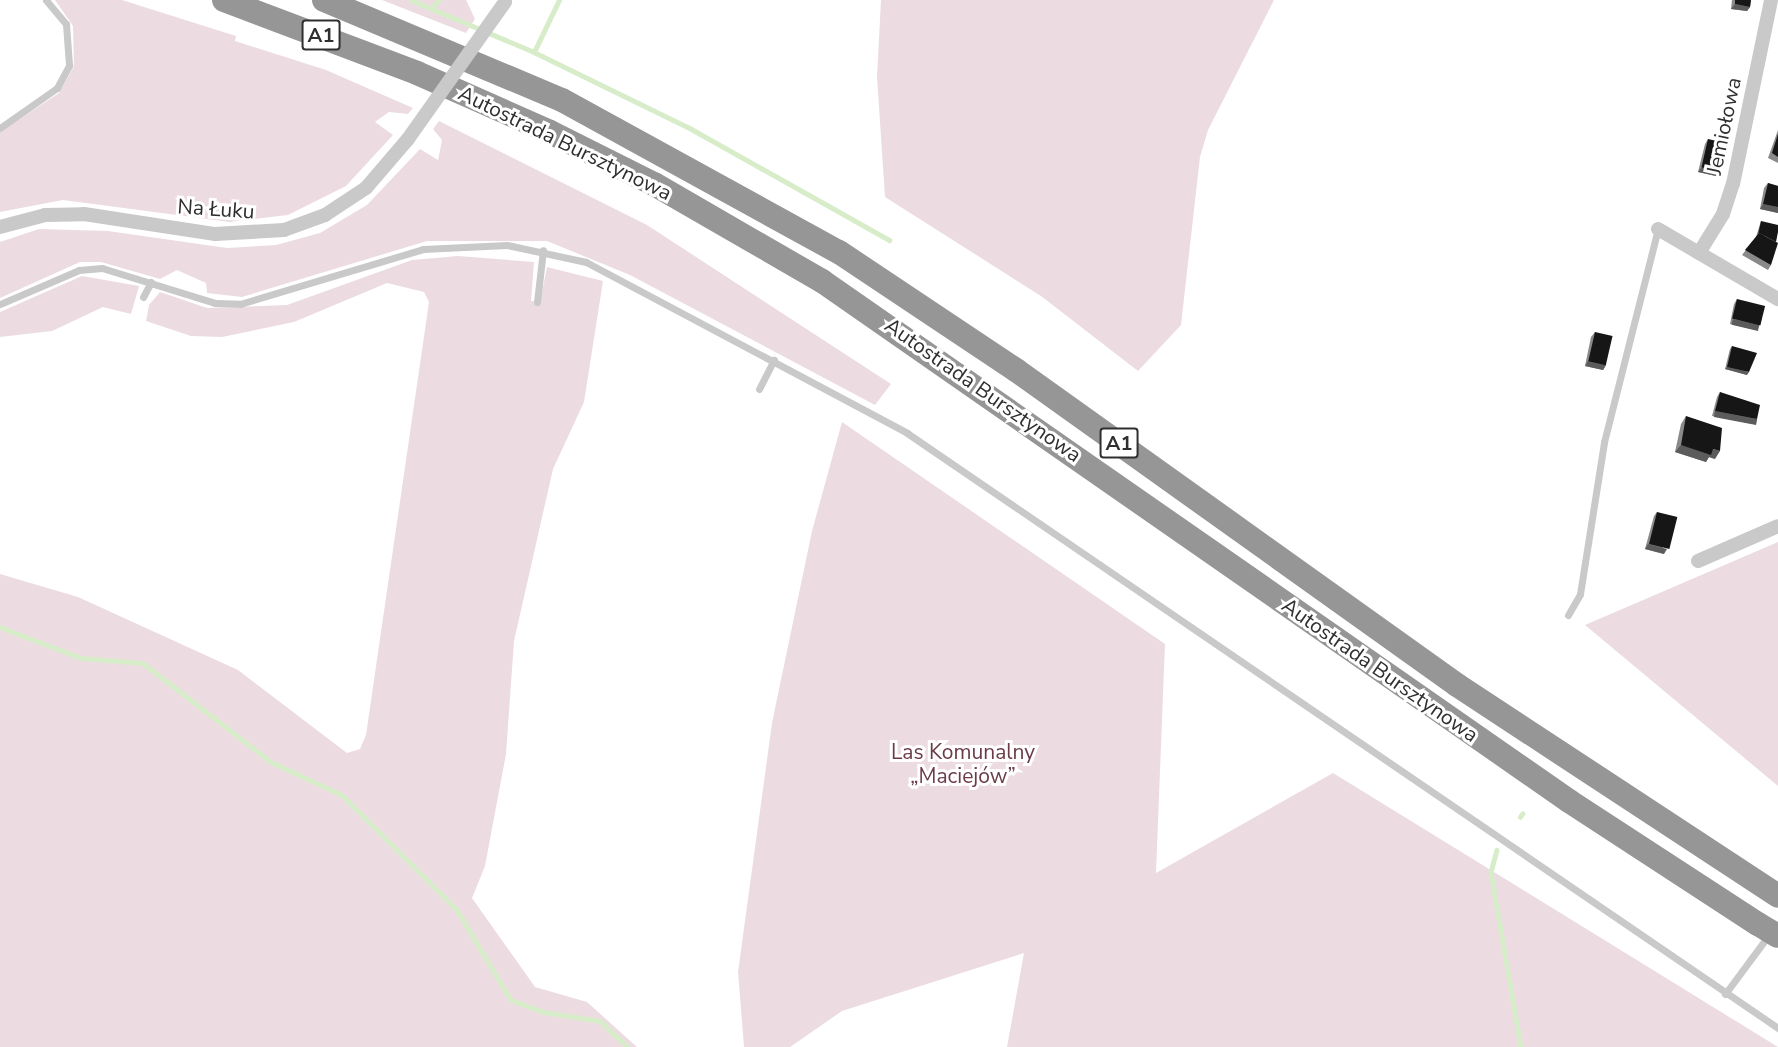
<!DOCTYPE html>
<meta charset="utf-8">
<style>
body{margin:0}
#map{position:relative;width:1778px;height:1047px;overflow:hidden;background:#fff;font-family:"Nunito Sans",sans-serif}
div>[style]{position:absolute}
.green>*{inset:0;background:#ecdce2}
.stream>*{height:4.5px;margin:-2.25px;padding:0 2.25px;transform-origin:2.25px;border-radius:2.25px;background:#d7ecc8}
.service>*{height:7px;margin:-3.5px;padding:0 3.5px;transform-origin:3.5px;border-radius:3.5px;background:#c9c9c9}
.minor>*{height:14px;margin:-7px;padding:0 7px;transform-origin:7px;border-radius:7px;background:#c9c9c9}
.motorway>*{height:24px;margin:-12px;padding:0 12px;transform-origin:12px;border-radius:12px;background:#969696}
.minor-bridge>*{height:14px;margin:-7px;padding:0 7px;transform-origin:7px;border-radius:7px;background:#c9c9c9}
.motorway-bridge>*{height:24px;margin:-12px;padding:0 12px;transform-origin:12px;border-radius:12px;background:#969696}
.wall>*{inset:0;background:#8a8a8a}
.shaded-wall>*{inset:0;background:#5c5c5c;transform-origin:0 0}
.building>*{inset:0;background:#161616;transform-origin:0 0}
span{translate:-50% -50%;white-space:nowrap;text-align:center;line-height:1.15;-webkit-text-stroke:6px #fff;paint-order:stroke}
.shield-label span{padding:2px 4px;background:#fff;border:2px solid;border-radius:4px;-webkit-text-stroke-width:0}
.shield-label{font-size:20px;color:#2f2f2f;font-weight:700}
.street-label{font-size:21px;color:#2f2f2f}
.park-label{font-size:21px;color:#6b3b48}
</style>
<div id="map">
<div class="green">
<div style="clip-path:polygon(55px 0,122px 0,236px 36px,235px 41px,326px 70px,413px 108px,408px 114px,389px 112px,375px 122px,393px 135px,346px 186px,288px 215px,230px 222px,63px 200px,0 212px,0 132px,59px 93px,74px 66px,73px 26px)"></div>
<div style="clip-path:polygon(382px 0,466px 0,475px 19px,466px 33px)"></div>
<div style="clip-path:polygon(881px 0,1274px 0,1208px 130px,1200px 157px,1181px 325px,1138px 371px,1041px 296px,885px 197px,877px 77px)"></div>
<div style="clip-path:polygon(439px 121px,647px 225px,891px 384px,875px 405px,630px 275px,547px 241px,427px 241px,242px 297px,207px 293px,206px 283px,177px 270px,160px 279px,101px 262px,80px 262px,0 298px,0 242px,39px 229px,108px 231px,227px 248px,276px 245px,320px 233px,367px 205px,420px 149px,438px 160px,442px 140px,433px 129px)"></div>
<div style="clip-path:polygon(458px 256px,534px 262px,531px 301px,540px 302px,547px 267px,603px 281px,584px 402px,553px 469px,514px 641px,506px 754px,485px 866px,472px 898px,535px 987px,587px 1002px,637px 1047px,0 1047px,0 574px,78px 597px,238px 670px,347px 753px,360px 749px,366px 735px,429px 302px,424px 292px,387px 283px,294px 322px,222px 337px,191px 336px,146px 321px,149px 305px,160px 292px,207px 308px,287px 305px,412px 260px)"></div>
<div style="clip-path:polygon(82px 276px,139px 286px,131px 314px,103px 307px,52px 331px,0 337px,0 312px)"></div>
<div style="clip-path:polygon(842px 422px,1165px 644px,1156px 873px,1333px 773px,1778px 1047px,1007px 1047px,1024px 953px,842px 1011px,790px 1047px,744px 1047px,738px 972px,772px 723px,812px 531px)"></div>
<div style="clip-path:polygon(1778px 542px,1778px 786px,1585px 625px)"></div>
</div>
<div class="stream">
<div style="left:411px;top:0;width:134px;rotate:22.9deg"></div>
<div style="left:534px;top:52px;width:171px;rotate:26deg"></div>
<div style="left:688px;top:127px;width:231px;rotate:29.3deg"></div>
<div style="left:431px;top:8px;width:11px;rotate:-45deg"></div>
<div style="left:534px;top:52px;width:58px;rotate:-64.3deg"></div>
<div style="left:0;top:627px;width:87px;rotate:20.9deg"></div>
<div style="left:81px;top:658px;width:62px;rotate:4.6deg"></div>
<div style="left:143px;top:663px;width:162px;rotate:37.7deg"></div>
<div style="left:271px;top:762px;width:78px;rotate:24.9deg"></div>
<div style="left:342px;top:795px;width:163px;rotate:45deg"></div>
<div style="left:457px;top:910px;width:105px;rotate:59deg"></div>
<div style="left:511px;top:1000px;width:35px;rotate:20deg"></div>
<div style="left:544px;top:1012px;width:57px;rotate:9.1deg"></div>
<div style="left:600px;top:1021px;width:38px;rotate:43deg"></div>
<div style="left:1520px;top:817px;width:4px;rotate:-56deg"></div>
<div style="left:1497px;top:850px;width:23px;rotate:105deg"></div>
<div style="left:1491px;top:872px;width:178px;rotate:80.3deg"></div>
</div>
<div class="service">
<div style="left:0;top:128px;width:70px;rotate:-35.1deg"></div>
<div style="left:57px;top:88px;width:26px;rotate:-62deg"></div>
<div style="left:69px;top:65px;width:41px;rotate:-94.2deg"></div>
<div style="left:66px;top:24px;width:31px;rotate:-130deg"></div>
<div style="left:143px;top:297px;width:17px;rotate:-62deg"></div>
<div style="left:537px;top:302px;width:52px;rotate:-83.4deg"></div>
<div style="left:0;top:304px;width:86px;rotate:-23.3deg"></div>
<div style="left:79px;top:270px;width:23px;rotate:-5deg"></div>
<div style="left:102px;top:268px;width:118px;rotate:17.2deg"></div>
<div style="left:215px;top:303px;width:25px;rotate:2deg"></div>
<div style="left:240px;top:304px;width:191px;rotate:-16.7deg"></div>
<div style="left:423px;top:249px;width:84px;rotate:-2.7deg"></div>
<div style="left:507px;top:245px;width:81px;rotate:12.1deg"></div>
<div style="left:586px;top:262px;width:364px;rotate:28deg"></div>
<div style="left:907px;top:433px;width:1055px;rotate:34.34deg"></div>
<div style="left:759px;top:389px;width:33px;rotate:-63deg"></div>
<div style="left:1568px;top:615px;width:24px;rotate:-60deg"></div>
<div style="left:1580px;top:594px;width:154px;rotate:-81deg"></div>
<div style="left:1604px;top:442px;width:220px;rotate:-75.8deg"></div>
<div style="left:1725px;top:994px;width:72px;rotate:-53.4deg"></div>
</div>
<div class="minor">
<div style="left:0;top:227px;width:47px;rotate:-14.9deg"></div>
<div style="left:45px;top:215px;width:39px;rotate:-1deg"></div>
<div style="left:84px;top:214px;width:133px;rotate:8.7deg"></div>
<div style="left:215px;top:234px;width:69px;rotate:-3.3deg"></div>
<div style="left:284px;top:230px;width:44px;rotate:-20.1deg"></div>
<div style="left:325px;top:215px;width:49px;rotate:-33.4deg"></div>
<div style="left:366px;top:188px;width:65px;rotate:-49.4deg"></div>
<div style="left:1658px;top:229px;width:139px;rotate:30.3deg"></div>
<div style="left:1699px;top:253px;width:46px;rotate:-58.4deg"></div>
<div style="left:1723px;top:214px;width:32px;rotate:-72deg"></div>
<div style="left:1733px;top:184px;width:188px;rotate:-78.3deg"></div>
<div style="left:1698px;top:561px;width:87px;rotate:-23.6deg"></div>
</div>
<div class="motorway">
<div style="left:224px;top:0;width:206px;rotate:20.7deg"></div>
<div style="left:417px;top:73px;width:145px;rotate:23.9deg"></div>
<div style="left:550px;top:132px;width:116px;rotate:26.6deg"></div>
<div style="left:654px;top:184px;width:194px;rotate:30deg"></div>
<div style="left:822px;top:281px;width:910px;rotate:34.84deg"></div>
<div style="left:1569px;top:801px;width:225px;rotate:33.1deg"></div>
<div style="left:324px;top:0;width:258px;rotate:22.8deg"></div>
<div style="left:562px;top:100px;width:316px;rotate:28.8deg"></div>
<div style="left:839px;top:252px;width:213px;rotate:33.7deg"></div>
<div style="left:1016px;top:370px;width:542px;rotate:35.54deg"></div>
<div style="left:1457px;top:685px;width:384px;rotate:33.3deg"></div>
</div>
<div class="minor-bridge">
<div style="left:408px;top:139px;width:168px;rotate:-54.7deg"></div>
</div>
<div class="motorway-bridge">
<div style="left:1758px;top:924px;width:23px;rotate:31deg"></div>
</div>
<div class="wall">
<div style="clip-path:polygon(1732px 0,1751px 0,1750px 7px,1747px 11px,1731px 9px)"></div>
<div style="clip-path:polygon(1778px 130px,1778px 163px,1768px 158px)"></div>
<div style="clip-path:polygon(1708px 139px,1716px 176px,1698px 172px,1705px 144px)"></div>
<div style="clip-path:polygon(1768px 183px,1778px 186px,1778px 213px,1760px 209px,1764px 188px)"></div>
<div style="clip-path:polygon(1761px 221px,1771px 265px,1768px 270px,1742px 255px,1756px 237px,1760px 224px)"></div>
<div style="clip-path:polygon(1737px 299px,1759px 325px,1756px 330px,1730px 324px,1734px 304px)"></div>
<div style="clip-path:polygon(1595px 332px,1606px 365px,1603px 370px,1585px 366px,1591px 337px)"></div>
<div style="clip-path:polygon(1732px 346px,1747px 375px,1725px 369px,1730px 349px)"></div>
<div style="clip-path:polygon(1720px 392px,1757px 419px,1754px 424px,1712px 416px,1717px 397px)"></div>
<div style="clip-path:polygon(1686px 416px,1715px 459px,1709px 457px,1706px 462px,1675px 452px,1681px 424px)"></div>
<div style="clip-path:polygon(1657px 512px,1664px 554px,1645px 549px,1654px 516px)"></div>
</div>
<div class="shaded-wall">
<div style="clip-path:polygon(1735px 4px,1750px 7px,1747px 11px,1731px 9px)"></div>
<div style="clip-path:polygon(1702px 167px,1719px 171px,1716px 176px,1698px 172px)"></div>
<div style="clip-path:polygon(1763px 204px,1778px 207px,1778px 213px,1760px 209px)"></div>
<div style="left:1733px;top:319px;width:27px;height:6px;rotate:13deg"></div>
<div style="clip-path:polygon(1588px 361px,1606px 365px,1603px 370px,1585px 366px)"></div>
<div style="clip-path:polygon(1727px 367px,1749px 372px,1747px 375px,1725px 369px)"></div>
<div style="left:1715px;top:411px;width:43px;height:6px;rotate:11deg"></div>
<div style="clip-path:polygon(1681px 445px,1713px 449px,1720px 451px,1715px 459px,1709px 457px,1706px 462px,1675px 452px)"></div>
<div style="clip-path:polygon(1648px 544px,1667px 549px,1664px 554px,1645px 549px)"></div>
</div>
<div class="building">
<div style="clip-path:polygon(1735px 0,1751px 0,1750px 7px,1735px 4px)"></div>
<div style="clip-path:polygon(1778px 134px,1778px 157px,1772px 153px)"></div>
<div style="left:1708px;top:139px;width:18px;height:29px;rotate:13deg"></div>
<div style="clip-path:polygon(1768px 183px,1778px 186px,1778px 207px,1763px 204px)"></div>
<div style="clip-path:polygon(1761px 221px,1778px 225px,1778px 232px,1776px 242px,1759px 233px,1758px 235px)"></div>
<div style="clip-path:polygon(1759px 233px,1778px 243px,1771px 265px,1745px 250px)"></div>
<div style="left:1737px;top:299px;width:29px;height:20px;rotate:14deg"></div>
<div style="left:1595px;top:332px;width:18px;height:30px;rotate:13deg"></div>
<div style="clip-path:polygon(1732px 346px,1757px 353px,1749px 372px,1727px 367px)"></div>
<div style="clip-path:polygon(1720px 392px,1760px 405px,1757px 419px,1715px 411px)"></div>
<div style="clip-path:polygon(1686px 416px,1722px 428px,1720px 451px,1713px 449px,1711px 455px,1681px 445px)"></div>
<div style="left:1657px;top:512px;width:21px;height:33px;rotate:14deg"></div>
</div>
<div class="shield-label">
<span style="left:321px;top:35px">A1</span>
<span style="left:1119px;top:443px">A1</span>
</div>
<div class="street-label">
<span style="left:1724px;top:126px;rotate:-78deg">Jemiołowa</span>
<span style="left:565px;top:143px;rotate:26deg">Autostrada Bursztynowa</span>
<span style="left:216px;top:209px;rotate:4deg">Na Łuku</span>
<span style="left:983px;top:390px;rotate:35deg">Autostrada Bursztynowa</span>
<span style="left:1380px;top:670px;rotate:35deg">Autostrada Bursztynowa</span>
</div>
<div class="park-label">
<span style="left:963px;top:764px">Las Komunalny<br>„Maciejów”</span>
</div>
</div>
